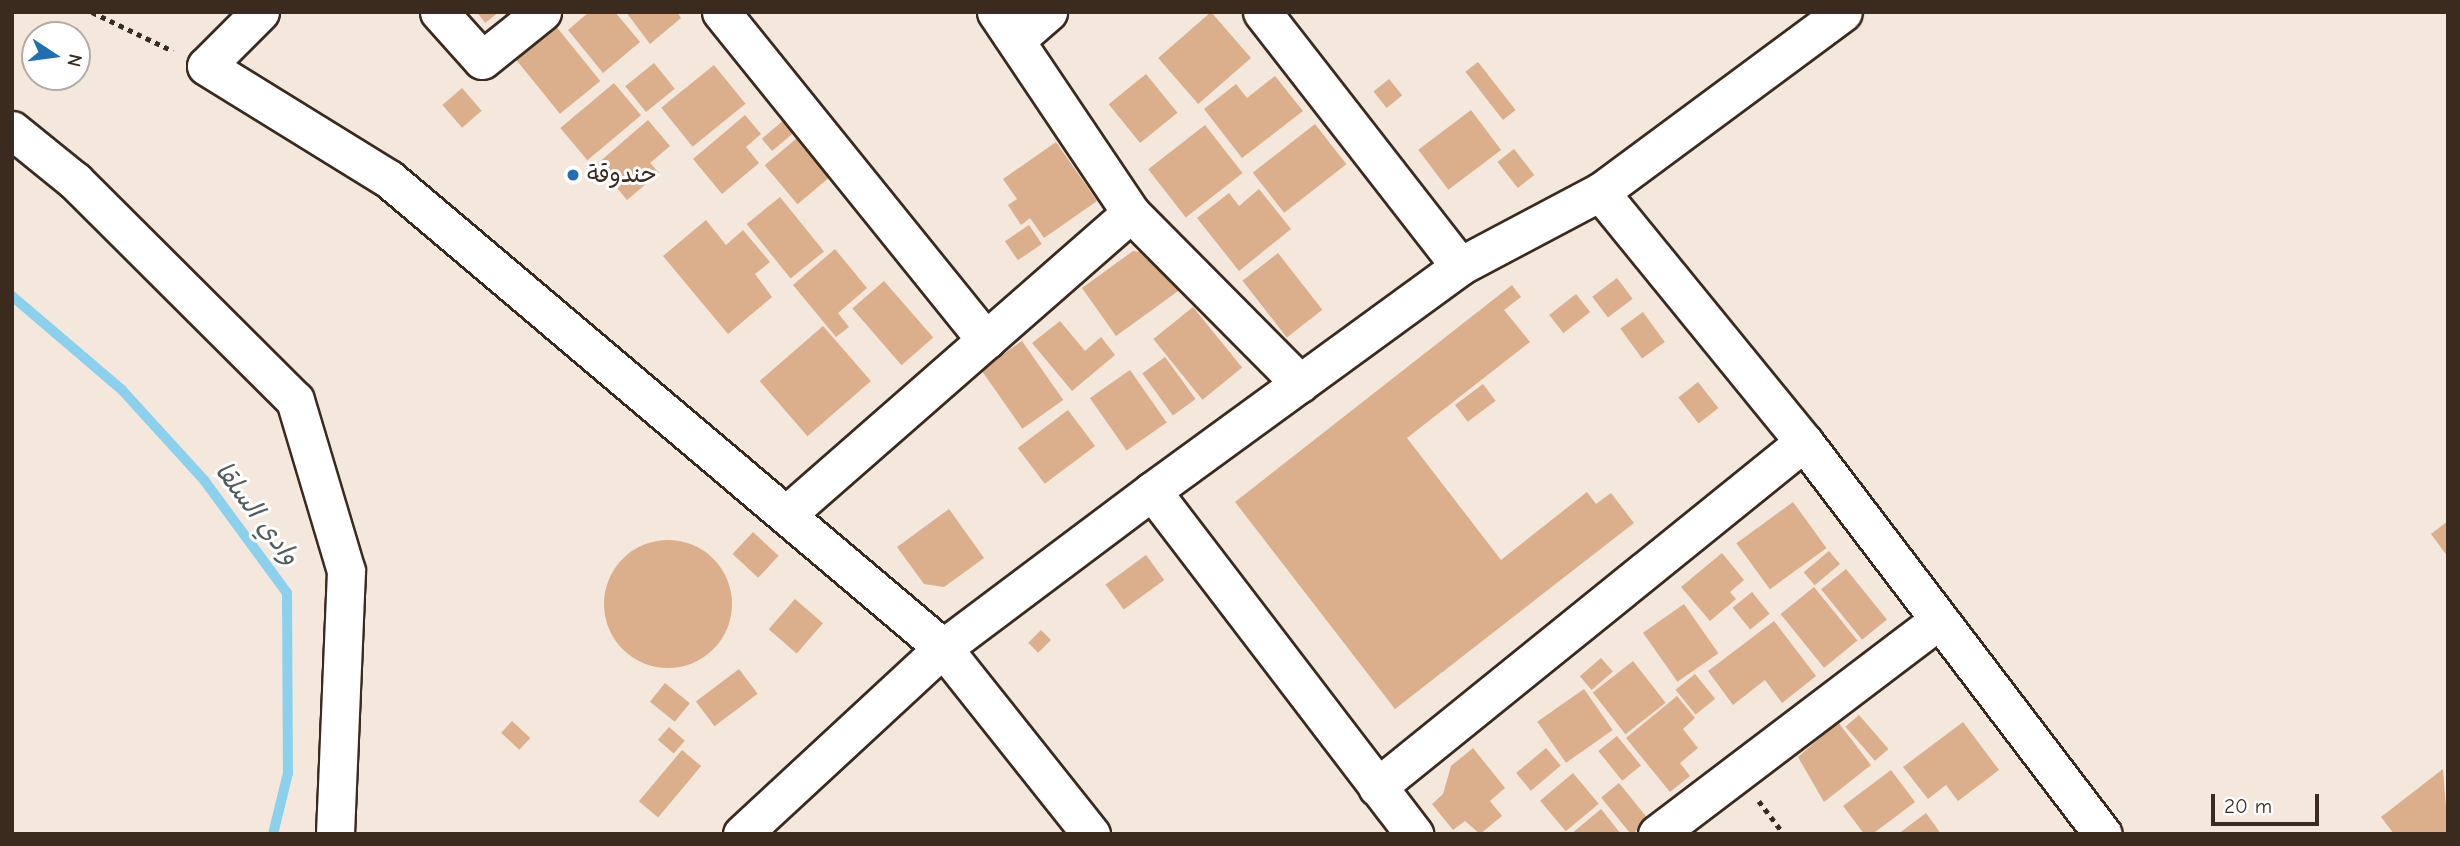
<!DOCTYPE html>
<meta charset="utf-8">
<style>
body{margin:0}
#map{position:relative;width:2460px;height:846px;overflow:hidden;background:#f4e7dc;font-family:"Comic Neue","Playpen Sans Arabic",sans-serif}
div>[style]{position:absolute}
.stream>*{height:10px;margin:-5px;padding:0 5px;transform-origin:5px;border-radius:5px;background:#8bd0ed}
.building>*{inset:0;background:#dbaf8c;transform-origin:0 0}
.round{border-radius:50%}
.path>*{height:4.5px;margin-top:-2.25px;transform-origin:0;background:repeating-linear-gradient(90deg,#3b2a1e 0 5px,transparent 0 10px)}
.roads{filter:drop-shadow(2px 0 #3b2a1e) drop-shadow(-2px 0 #3b2a1e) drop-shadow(0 2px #3b2a1e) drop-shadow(0 -2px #3b2a1e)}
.street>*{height:37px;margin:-18.5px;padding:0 18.5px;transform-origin:18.5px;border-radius:18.5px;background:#fff}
.dots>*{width:19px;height:19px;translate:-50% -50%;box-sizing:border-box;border:4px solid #fff;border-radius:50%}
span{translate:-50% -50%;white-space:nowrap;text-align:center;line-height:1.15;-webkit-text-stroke:6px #fff;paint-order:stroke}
.poi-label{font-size:24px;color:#3b2a1e}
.left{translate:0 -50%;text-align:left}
.water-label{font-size:26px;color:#535c5c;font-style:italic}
.frame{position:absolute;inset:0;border:14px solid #3b2a1e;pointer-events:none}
.north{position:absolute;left:21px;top:21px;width:70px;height:70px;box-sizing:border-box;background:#fff;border:2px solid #b1aaa5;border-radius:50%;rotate:103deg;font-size:19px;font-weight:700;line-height:28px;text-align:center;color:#3b2a1e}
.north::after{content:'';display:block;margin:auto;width:24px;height:32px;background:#1f6fb2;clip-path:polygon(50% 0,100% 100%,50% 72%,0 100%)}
.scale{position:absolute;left:2211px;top:794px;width:108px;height:32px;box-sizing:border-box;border:4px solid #3b2a1e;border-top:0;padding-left:9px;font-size:21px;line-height:24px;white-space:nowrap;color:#3b2a1e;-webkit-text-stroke:5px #fff;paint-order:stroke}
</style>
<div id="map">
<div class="stream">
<div style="left:12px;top:296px;width:145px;rotate:40.5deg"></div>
<div style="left:122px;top:390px;width:122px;rotate:47.7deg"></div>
<div style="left:204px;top:480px;width:140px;rotate:53.7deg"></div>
<div style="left:287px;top:593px;width:180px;rotate:89.7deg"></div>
<div style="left:288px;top:773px;width:63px;rotate:103.8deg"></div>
</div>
<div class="building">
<div style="clip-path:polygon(477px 12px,499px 12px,485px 23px)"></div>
<div style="clip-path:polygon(589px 12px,615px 12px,640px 42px,603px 73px,568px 30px)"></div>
<div style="clip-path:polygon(626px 12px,677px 12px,681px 18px,650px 44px)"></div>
<div style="left:1211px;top:12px;width:61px;height:70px;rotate:49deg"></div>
<div style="left:555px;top:25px;width:72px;height:52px;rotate:51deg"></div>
<div style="left:1478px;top:62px;width:61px;height:16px;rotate:52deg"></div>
<div style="left:654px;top:63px;width:33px;height:37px;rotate:51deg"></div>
<div style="left:714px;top:65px;width:50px;height:68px;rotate:51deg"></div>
<div style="left:1146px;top:74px;width:50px;height:48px;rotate:51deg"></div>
<div style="clip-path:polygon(1275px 76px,1303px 111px,1242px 158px,1204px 109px,1236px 84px,1247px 98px)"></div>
<div style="left:1389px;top:79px;width:21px;height:20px;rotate:51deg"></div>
<div style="left:614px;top:83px;width:42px;height:70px;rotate:50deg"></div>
<div style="left:462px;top:88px;width:30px;height:26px;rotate:49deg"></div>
<div style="left:1471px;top:110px;width:50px;height:66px;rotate:53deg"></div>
<div style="clip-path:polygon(745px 115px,761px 134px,746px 147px,759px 163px,722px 194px,693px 159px)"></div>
<div style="clip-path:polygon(648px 120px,670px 146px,650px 163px,659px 173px,627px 200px,597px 164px)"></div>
<div style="left:784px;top:120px;width:16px;height:29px;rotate:50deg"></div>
<div style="left:1315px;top:124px;width:51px;height:79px;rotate:52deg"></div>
<div style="left:1205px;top:125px;width:61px;height:72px;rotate:52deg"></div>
<div style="left:803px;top:133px;width:51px;height:50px;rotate:50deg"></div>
<div style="clip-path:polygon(1056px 142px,1097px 201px,1044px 238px,1030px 218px,1021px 225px,1008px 205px,1017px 199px,1003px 179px)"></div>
<div style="left:1514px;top:149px;width:33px;height:21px;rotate:52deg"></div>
<div style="clip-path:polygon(1259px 189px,1291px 229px,1239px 271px,1197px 218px,1229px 193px,1239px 206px)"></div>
<div style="left:780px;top:197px;width:70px;height:43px;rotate:51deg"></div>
<div style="clip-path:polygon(706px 220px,726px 245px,743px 230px,770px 262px,755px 274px,772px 297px,728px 334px,663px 256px)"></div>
<div style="left:1029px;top:225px;width:23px;height:29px;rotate:56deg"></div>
<div style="clip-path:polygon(835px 249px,867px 288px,838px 313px,849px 327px,836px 337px,793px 285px)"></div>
<div style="clip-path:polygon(1133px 251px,1163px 255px,1185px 286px,1116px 336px,1082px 288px)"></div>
<div style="left:1278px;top:253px;width:72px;height:45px;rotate:52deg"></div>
<div style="left:1617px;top:278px;width:26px;height:31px;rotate:53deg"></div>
<div style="left:884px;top:281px;width:75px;height:42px;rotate:49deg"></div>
<div style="clip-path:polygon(1512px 285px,1521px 297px,1504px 310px,1530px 342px,1407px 438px,1501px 560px,1587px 492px,1596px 504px,1611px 493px,1634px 523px,1395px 709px,1235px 502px)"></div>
<div style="left:1576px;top:294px;width:23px;height:34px;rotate:52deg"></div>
<div style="left:1193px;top:307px;width:78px;height:51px;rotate:51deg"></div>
<div style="left:1643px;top:312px;width:37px;height:28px;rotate:54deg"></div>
<div style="clip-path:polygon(1060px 321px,1085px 351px,1101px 337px,1115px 355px,1072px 391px,1032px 343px)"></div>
<div style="left:823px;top:326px;width:73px;height:84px;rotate:49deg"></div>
<div style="left:1022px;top:341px;width:72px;height:50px;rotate:55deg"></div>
<div style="left:1165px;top:357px;width:52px;height:28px;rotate:54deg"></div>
<div style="left:1130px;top:370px;width:64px;height:49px;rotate:55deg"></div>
<div style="left:1698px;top:382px;width:33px;height:25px;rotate:52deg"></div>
<div style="left:1483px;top:384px;width:21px;height:35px;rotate:53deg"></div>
<div style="left:1068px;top:410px;width:45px;height:63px;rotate:53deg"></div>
<div style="left:1793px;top:502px;width:57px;height:70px;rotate:54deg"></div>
<div style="clip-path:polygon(949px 509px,984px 558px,944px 587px,924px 584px,897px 547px)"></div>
<div style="clip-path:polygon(2448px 521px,2448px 557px,2431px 534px)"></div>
<div style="left:753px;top:532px;width:35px;height:30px;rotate:43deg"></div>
<div class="round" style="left:604px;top:540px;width:128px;height:128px"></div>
<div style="left:1829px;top:551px;width:17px;height:33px;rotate:50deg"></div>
<div style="clip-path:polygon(1722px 553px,1744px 580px,1730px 592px,1736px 599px,1710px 621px,1681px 587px)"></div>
<div style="left:1146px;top:555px;width:31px;height:50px;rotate:54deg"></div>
<div style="left:1846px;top:569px;width:65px;height:32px;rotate:51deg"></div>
<div style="left:1814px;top:587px;width:69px;height:43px;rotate:51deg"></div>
<div style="left:1752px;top:592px;width:28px;height:25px;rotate:51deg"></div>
<div style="left:795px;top:599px;width:37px;height:40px;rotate:41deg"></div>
<div style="left:1684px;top:604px;width:60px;height:50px;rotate:55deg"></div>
<div style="clip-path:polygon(1774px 621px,1816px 676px,1782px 703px,1765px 680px,1733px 705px,1708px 671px)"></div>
<div style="left:1041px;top:630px;width:14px;height:18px;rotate:45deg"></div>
<div style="left:1601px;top:658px;width:18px;height:28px;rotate:49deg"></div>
<div style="left:1633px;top:661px;width:53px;height:51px;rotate:52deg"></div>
<div style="left:739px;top:669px;width:31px;height:54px;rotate:53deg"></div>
<div style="left:1695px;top:674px;width:32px;height:25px;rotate:51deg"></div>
<div style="left:665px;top:683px;width:32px;height:24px;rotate:39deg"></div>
<div style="left:1584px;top:689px;width:50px;height:57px;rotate:55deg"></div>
<div style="clip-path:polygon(1677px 696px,1695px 718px,1683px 729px,1698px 748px,1680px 763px,1690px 776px,1670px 792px,1626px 738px)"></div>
<div style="left:1859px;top:715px;width:45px;height:18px;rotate:49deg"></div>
<div style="left:512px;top:721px;width:25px;height:16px;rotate:43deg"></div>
<div style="clip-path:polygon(1838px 722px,1871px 765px,1824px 802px,1798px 757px)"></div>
<div style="clip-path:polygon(1963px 722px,1999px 770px,1958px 801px,1946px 785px,1928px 799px,1903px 767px)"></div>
<div style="left:669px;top:727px;width:21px;height:17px;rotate:41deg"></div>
<div style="left:1617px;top:736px;width:38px;height:24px;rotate:51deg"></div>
<div style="clip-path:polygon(1473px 748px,1505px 788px,1490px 801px,1502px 816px,1480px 834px,1465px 821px,1453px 830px,1432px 804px,1443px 794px,1451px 766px)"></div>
<div style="left:1546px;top:748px;width:23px;height:39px;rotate:50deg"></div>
<div style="left:682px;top:750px;width:25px;height:67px;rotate:40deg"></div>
<div style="clip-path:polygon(2443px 769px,2448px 834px,2394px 834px,2381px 817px)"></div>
<div style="left:1891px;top:770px;width:40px;height:60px;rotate:53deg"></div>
<div style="left:1573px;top:773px;width:40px;height:43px;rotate:50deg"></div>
<div style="left:1619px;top:783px;width:48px;height:23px;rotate:51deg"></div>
<div style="clip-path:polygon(1601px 809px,1621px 834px,1571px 834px)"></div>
<div style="clip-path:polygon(1926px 813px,1941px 834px,1898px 834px)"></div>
</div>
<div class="path">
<div style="left:92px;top:12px;width:90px;rotate:25.7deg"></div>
<div style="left:1759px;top:801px;width:41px;rotate:52.9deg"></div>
</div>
<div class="roads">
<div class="street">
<div style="left:260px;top:12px;width:76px;rotate:135deg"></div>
<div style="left:206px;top:66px;width:215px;rotate:31.7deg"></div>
<div style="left:389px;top:179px;width:726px;rotate:40.25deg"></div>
<div style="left:943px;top:648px;width:238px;rotate:51.5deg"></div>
<div style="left:439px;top:12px;width:64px;rotate:48.1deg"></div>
<div style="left:482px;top:60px;width:77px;rotate:-38.7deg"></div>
<div style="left:721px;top:12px;width:422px;rotate:51.1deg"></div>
<div style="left:996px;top:12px;width:242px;rotate:56.1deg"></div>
<div style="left:1131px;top:213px;width:240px;rotate:45.2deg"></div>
<div style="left:1262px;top:12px;width:322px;rotate:52.1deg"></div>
<div style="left:1018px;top:38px;width:40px;rotate:-41deg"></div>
<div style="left:12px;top:130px;width:81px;rotate:39deg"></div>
<div style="left:75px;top:181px;width:310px;rotate:44.9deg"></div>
<div style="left:295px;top:400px;width:178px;rotate:73.4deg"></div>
<div style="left:346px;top:571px;width:263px;rotate:92.4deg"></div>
<div style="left:1600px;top:192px;width:323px;rotate:50.8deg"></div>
<div style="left:1804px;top:442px;width:493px;rotate:52.7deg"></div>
<div style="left:1152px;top:491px;width:432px;rotate:52.6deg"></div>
<div style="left:787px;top:514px;width:457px;rotate:-41.2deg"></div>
<div style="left:1377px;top:787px;width:549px;rotate:-38.94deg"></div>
<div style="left:742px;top:834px;width:274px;rotate:-42.8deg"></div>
<div style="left:943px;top:648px;width:261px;rotate:-36.9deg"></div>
<div style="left:1152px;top:491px;width:381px;rotate:-36.1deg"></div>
<div style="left:1460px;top:266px;width:158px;rotate:-27.9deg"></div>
<div style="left:1600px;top:192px;width:302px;rotate:-36.5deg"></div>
<div style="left:1657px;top:834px;width:350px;rotate:-37.2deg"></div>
</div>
</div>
<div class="dots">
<div style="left:573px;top:175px;background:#1f6fb2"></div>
</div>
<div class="poi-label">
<span class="left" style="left:587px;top:175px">حندوقة</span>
</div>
<div class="water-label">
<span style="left:256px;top:514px;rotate:53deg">وادي السلقا</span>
</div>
<div class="frame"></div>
<div class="north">N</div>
<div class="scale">20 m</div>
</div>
